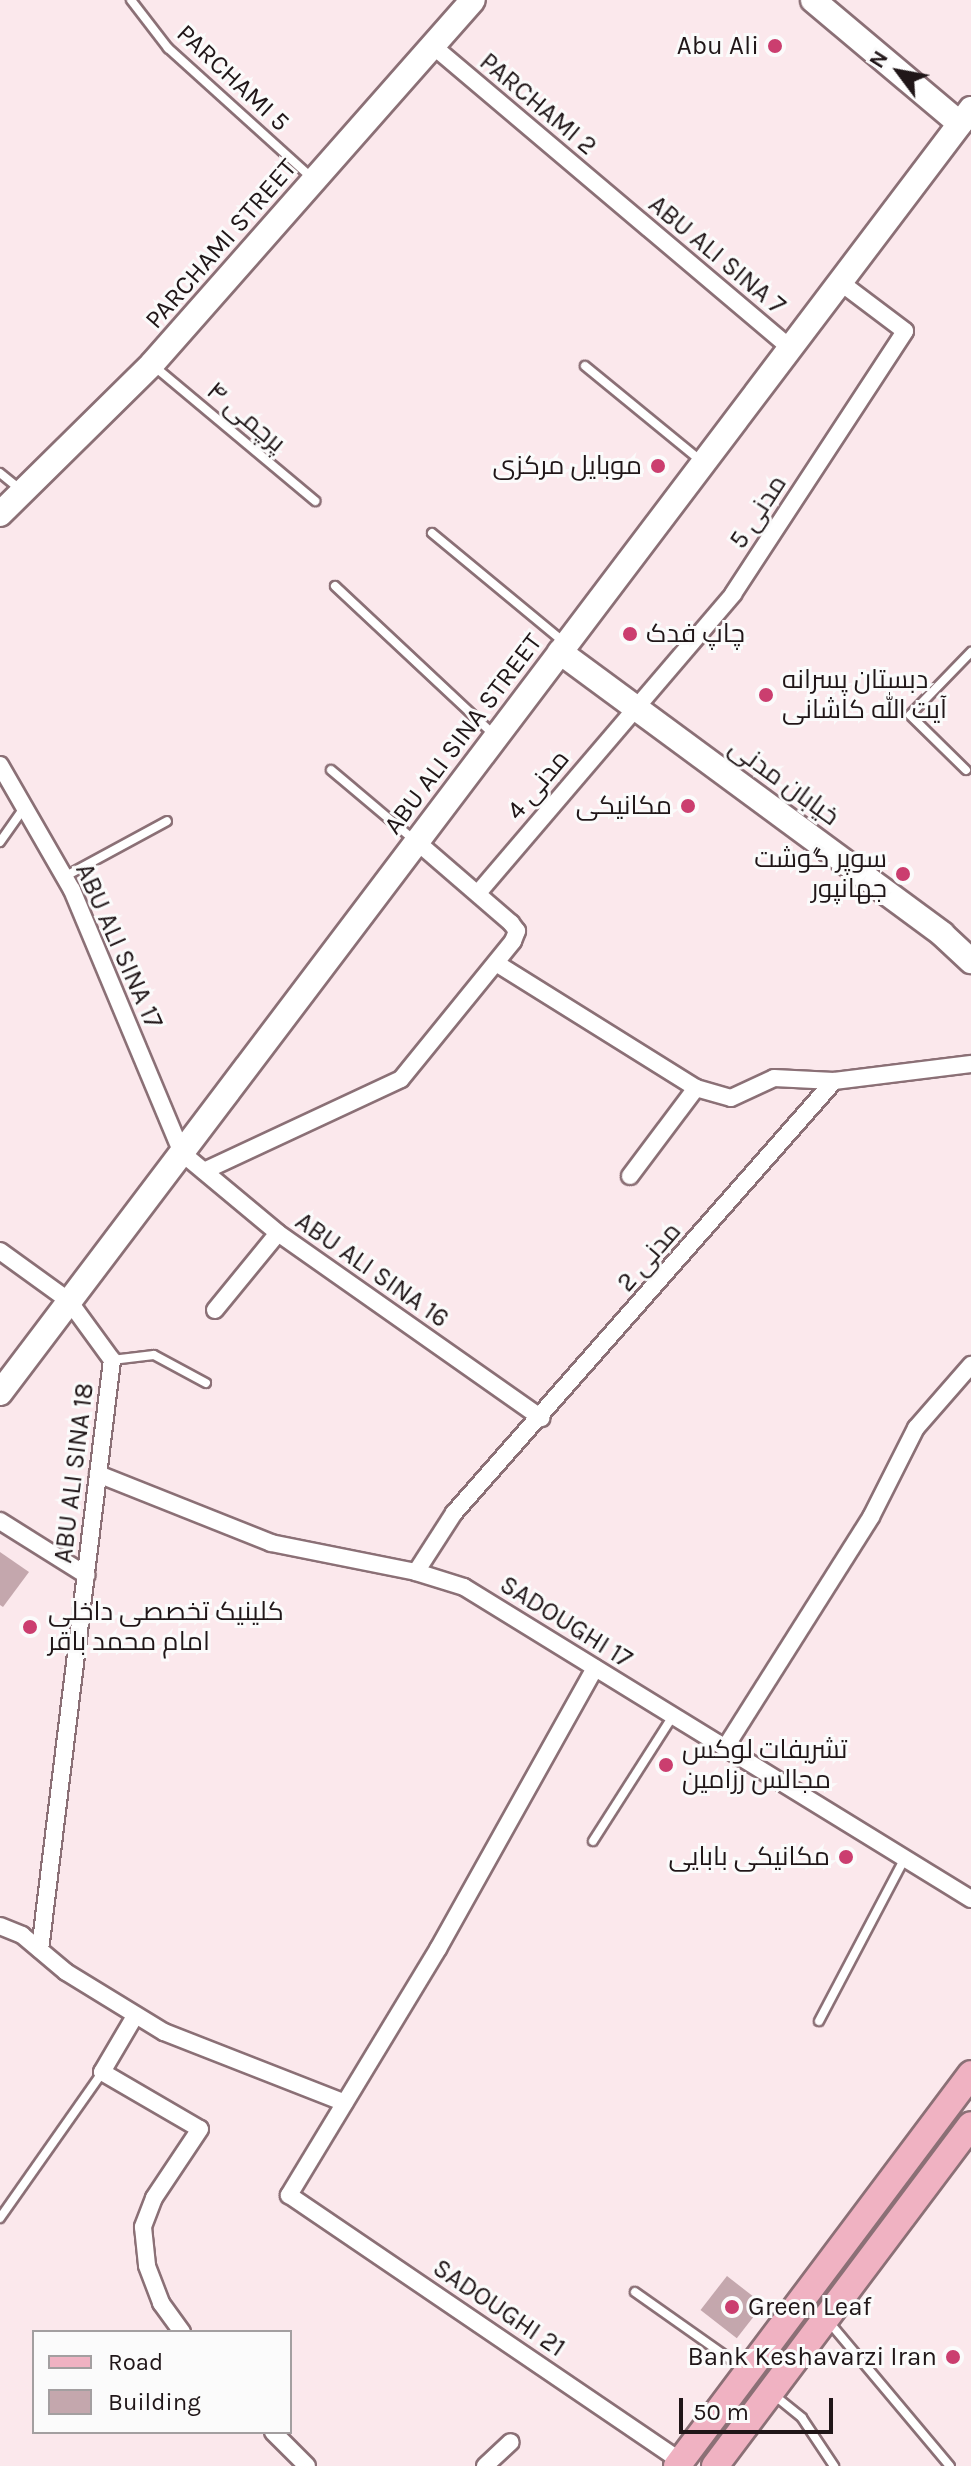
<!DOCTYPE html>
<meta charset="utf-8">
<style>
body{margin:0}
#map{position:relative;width:971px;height:2466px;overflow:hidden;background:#fbe8ec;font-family:Karla,Cairo,sans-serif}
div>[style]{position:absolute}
.building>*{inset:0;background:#c4a7ad;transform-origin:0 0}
.roads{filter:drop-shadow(2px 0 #8b7076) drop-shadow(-2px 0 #8b7076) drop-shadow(0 2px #8b7076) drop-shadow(0 -2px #8b7076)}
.lane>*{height:8px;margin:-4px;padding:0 4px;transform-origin:4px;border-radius:4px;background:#fff}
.street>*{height:16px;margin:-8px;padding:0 8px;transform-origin:8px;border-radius:8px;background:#fff}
.secondary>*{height:24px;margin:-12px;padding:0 12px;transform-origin:12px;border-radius:12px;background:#fff}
.primary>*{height:26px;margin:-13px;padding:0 13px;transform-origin:13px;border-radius:13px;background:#f0b2c2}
.dots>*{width:22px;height:22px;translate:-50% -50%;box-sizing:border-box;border:4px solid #fbfbfb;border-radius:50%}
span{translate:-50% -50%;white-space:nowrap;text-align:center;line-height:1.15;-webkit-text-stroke:6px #fbfbfb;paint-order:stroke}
.poi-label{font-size:26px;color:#201618}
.right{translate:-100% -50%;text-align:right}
.left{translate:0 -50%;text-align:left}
.street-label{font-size:26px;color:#201618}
.legend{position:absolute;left:32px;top:2330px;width:260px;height:104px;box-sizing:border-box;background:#fbfbfb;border:2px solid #a39fa0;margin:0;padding:10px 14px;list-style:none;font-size:24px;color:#201618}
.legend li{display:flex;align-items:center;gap:16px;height:40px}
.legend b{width:40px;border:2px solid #a39fa0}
.north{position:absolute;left:859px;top:32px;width:80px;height:80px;-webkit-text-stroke:6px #fbfbfb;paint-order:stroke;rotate:302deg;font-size:22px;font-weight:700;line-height:32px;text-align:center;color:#201618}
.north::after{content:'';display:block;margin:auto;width:28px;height:36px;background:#201618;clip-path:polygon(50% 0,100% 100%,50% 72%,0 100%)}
.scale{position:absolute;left:679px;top:2398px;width:154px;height:36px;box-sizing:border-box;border:4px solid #201618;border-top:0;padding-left:10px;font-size:24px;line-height:28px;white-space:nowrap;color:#201618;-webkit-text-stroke:6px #fbfbfb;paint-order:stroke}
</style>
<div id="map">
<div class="building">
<div style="clip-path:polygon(0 1552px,29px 1572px,3px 1607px,0 1605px)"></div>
<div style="left:727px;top:2276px;width:46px;height:43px;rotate:38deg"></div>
</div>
<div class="roads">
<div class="lane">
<div style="left:131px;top:0;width:61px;rotate:52.4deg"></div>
<div style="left:168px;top:48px;width:193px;rotate:42.1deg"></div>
<div style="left:585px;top:366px;width:149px;rotate:39.3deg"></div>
<div style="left:155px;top:367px;width:209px;rotate:39.9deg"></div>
<div style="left:0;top:473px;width:28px;rotate:39deg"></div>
<div style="left:432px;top:533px;width:174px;rotate:39.6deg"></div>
<div style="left:335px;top:586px;width:216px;rotate:43.1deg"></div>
<div style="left:331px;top:770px;width:107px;rotate:40.1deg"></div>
<div style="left:966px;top:770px;width:78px;rotate:-135.5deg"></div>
<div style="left:910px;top:715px;width:88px;rotate:-45.9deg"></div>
<div style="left:0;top:842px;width:42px;rotate:-54.8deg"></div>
<div style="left:64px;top:877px;width:117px;rotate:-28.5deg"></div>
<div style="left:112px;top:1360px;width:42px;rotate:-6.8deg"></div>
<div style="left:154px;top:1355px;width:59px;rotate:28.3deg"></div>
<div style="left:593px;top:1841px;width:148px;rotate:-57.4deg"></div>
<div style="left:819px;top:2021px;width:184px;rotate:-62.2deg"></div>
<div style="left:0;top:2218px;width:177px;rotate:-54.9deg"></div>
<div style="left:635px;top:2292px;width:133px;rotate:35.2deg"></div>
<div style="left:829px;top:2322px;width:188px;rotate:50deg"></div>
<div style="left:774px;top:2395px;width:36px;rotate:39deg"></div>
<div style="left:802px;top:2418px;width:58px;rotate:56.3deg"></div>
</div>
<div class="street">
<div style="left:433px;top:46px;width:468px;rotate:40.2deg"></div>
<div style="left:0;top:765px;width:144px;rotate:60.1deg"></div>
<div style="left:72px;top:890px;width:285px;rotate:67.3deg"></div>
<div style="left:182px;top:1153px;width:125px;rotate:39.8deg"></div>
<div style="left:278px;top:1233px;width:322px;rotate:35.1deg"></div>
<div style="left:478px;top:893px;width:393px;rotate:-49.5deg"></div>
<div style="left:733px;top:594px;width:314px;rotate:-56.8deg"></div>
<div style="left:905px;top:331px;width:81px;rotate:-143deg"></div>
<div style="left:496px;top:963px;width:236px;rotate:32deg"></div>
<div style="left:696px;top:1088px;width:36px;rotate:16deg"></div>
<div style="left:731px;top:1098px;width:47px;rotate:-24.9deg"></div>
<div style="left:774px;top:1078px;width:60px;rotate:2.9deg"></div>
<div style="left:204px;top:1171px;width:217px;rotate:-25deg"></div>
<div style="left:401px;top:1079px;width:178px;rotate:-50.9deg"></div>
<div style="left:513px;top:941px;width:11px;rotate:-68deg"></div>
<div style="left:517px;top:931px;width:10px;rotate:-127deg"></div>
<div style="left:511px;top:923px;width:124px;rotate:-139.2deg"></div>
<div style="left:630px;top:1176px;width:110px;rotate:-53.1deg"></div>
<div style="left:0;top:1251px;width:85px;rotate:35.9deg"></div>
<div style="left:69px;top:1301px;width:73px;rotate:53.9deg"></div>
<div style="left:112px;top:1360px;width:594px;rotate:96.96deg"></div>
<div style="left:215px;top:1310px;width:99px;rotate:-50.7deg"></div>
<div style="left:98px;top:1474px;width:186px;rotate:21.7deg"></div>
<div style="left:271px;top:1543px;width:148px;rotate:11.3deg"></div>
<div style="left:416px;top:1572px;width:50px;rotate:17.4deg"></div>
<div style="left:464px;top:1587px;width:595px;rotate:31.61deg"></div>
<div style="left:0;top:1521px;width:102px;rotate:32.1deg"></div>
<div style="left:416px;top:1572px;width:70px;rotate:-57.2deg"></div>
<div style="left:454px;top:1513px;width:575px;rotate:-48.66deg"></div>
<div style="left:834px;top:1081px;width:138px;rotate:-7.1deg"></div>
<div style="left:595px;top:1668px;width:322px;rotate:119.2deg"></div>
<div style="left:438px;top:1949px;width:288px;rotate:121.2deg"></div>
<div style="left:289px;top:2195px;width:474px;rotate:34.2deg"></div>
<div style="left:725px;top:1748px;width:273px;rotate:-57.7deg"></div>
<div style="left:871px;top:1517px;width:100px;rotate:-63.2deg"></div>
<div style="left:916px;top:1428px;width:84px;rotate:-48.9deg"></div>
<div style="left:0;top:1926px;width:24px;rotate:22deg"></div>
<div style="left:22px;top:1935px;width:57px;rotate:40.1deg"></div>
<div style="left:66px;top:1972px;width:115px;rotate:31.5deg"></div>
<div style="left:164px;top:2032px;width:194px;rotate:21.4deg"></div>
<div style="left:135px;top:2016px;width:65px;rotate:120.5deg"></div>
<div style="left:102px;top:2072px;width:113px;rotate:30.2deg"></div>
<div style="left:200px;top:2129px;width:83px;rotate:123.7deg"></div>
<div style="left:154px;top:2198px;width:31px;rotate:111deg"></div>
<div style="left:143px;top:2227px;width:39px;rotate:84deg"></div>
<div style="left:147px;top:2266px;width:40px;rotate:69deg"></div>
<div style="left:161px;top:2303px;width:36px;rotate:54deg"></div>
<div style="left:273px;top:2432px;width:48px;rotate:45deg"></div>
<div style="left:485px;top:2466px;width:35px;rotate:-43deg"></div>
</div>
<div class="secondary">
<div style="left:813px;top:0;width:192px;rotate:40.1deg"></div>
<div style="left:0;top:514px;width:214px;rotate:-44.6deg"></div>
<div style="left:152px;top:364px;width:485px;rotate:-48.6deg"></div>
<div style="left:560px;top:652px;width:475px;rotate:36.4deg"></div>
<div style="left:942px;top:934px;width:40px;rotate:43deg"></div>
<div style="left:0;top:1393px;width:1610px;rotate:-52.9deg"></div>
</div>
<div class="primary">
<div style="left:677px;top:2466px;width:490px;rotate:-53.1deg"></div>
<div style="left:715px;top:2466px;width:426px;rotate:-53.1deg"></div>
</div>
</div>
<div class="dots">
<div style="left:775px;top:46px;background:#cb3e6f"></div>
<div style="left:658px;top:466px;background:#cb3e6f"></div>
<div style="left:630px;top:634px;background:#cb3e6f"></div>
<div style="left:766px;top:695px;background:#cb3e6f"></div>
<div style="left:688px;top:806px;background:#cb3e6f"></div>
<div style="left:903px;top:874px;background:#cb3e6f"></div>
<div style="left:30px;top:1627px;background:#cb3e6f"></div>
<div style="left:666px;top:1765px;background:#cb3e6f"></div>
<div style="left:846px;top:1857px;background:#cb3e6f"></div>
<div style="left:732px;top:2307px;background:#cb3e6f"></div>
<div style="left:953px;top:2357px;background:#cb3e6f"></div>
</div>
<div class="poi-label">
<span class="right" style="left:759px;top:46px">Abu Ali</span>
<span class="right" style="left:642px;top:466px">موبایل مرکزی</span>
<span class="left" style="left:646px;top:634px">چاپ فدک</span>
<span class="left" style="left:782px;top:695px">دبستان پسرانه<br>آیت الله کاشانی</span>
<span class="right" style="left:672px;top:806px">مکانیکی</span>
<span class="right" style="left:887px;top:874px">سوپر گوشت<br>جهانپور</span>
<span class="left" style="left:48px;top:1627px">کلینیک تخصصی داخلی<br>امام محمد باقر</span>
<span class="left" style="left:682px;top:1765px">تشریفات لوکس<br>مجالس رزامین</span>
<span class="right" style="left:830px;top:1857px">مکانیکی بابایی</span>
<span class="left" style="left:748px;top:2307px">Green Leaf</span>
<span class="right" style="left:937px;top:2357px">Bank Keshavarzi Iran</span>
</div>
<div class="street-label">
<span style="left:233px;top:78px;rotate:43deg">PARCHAMI 5</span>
<span style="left:538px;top:104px;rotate:40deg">PARCHAMI 2</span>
<span style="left:221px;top:244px;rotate:-49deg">PARCHAMI STREET</span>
<span style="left:717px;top:255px;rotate:40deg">ABU ALI SINA 7</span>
<span style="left:246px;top:417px;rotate:40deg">پرچمی ۴</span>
<span style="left:758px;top:512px;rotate:-57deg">مدنی 5</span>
<span style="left:463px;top:734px;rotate:-53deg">ABU ALI SINA STREET</span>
<span style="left:784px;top:782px;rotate:36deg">خیابان مدنی</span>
<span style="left:538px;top:785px;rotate:-50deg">مدنی 4</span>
<span style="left:119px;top:946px;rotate:66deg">ABU ALI SINA 17</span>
<span style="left:649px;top:1257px;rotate:-49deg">مدنی 2</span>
<span style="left:372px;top:1270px;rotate:35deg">ABU ALI SINA 16</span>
<span style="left:74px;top:1473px;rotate:-83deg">ABU ALI SINA 18</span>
<span style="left:566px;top:1622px;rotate:32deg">SADOUGHI 17</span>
<span style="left:499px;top:2308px;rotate:34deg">SADOUGHI 21</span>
</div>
<ul class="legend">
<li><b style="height:10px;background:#f0b2c2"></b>Road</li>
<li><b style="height:22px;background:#c4a7ad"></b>Building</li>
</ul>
<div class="north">N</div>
<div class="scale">50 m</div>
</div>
